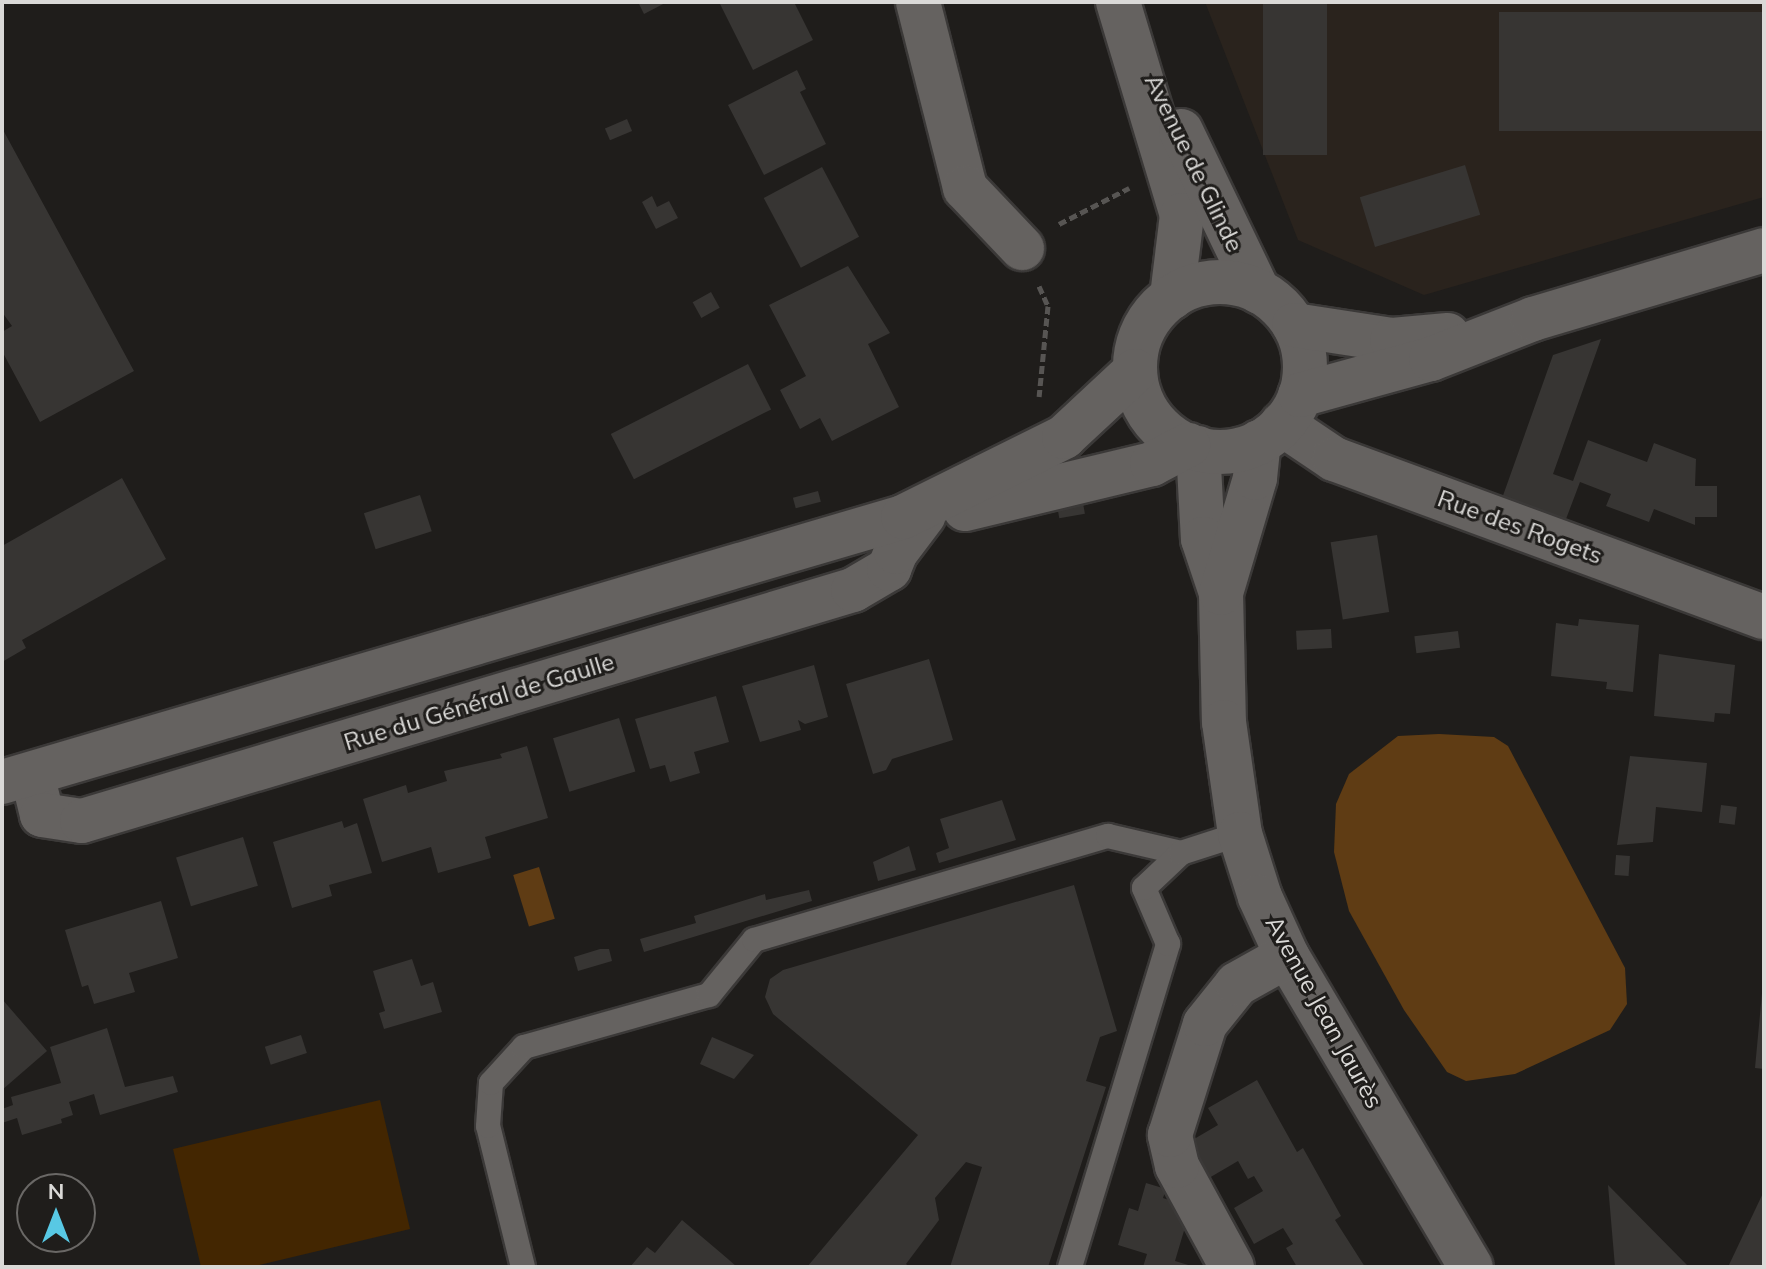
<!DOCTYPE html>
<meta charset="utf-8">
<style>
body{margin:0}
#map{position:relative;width:1766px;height:1269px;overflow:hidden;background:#1f1d1b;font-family:Mulish,sans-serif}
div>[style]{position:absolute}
.built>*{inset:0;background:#2a231d}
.green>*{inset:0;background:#432601}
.water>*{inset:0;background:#5f3c14;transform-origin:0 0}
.building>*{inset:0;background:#373533;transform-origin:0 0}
.path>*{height:5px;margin-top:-2.5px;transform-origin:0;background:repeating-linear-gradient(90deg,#575553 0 8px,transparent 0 12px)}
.roads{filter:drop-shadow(2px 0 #3b3938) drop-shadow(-2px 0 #3b3938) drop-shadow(0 2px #3b3938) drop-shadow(0 -2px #3b3938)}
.service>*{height:24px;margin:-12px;padding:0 12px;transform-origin:12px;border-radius:12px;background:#656260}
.minor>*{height:44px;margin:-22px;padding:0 22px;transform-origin:22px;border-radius:22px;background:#656260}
.tertiary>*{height:44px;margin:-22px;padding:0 22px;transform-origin:22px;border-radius:22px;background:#656260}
.tertiary>.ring{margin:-22px;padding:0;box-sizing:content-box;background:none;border:44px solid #656260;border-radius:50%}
span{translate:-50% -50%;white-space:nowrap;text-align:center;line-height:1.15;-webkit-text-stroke:6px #1f1d1b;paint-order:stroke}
.street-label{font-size:24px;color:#dad9d7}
.frame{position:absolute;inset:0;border:4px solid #dad9d7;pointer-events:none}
.north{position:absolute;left:16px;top:1173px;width:80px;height:80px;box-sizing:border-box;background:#1f1d1b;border:2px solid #6a6866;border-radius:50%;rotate:0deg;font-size:22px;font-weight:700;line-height:32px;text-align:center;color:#dad9d7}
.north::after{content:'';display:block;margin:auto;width:28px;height:36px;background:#58c8e4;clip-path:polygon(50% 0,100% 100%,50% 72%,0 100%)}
</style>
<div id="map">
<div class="built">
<div style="clip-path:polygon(1205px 2px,1764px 2px,1764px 197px,1424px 295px,1298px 240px)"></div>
</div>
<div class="green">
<div style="clip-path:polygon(380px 1100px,410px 1229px,251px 1267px,201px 1267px,173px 1149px)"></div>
</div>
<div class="water">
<div style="clip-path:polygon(1439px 734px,1494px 737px,1508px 746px,1625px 968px,1627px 1004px,1610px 1030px,1515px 1074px,1466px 1081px,1447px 1072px,1404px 1010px,1349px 911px,1334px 852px,1336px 804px,1349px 774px,1398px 736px)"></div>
<div style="left:539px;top:867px;width:54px;height:27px;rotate:73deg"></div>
</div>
<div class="building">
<div style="clip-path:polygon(638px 2px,667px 2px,644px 14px)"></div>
<div style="clip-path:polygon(719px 2px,794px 2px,813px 40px,753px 70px)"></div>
<div style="left:1263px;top:2px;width:64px;height:153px"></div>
<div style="left:1764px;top:12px;width:119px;height:265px;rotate:90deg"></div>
<div style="clip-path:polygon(797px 70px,806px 89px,800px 92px,826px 144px,764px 175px,728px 105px)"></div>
<div style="left:627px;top:119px;width:13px;height:24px;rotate:67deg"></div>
<div style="clip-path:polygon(2px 128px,134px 371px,40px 422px,2px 351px,2px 332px,12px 326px,2px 312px)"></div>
<div style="left:1465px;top:165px;width:52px;height:110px;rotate:73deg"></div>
<div style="left:822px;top:167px;width:79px;height:66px;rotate:62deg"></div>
<div style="clip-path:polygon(652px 196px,657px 207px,669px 201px,678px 218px,656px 229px,642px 202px)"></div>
<div style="clip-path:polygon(848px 266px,890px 333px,868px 344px,899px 407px,832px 441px,820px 418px,800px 429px,780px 390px,806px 376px,769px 305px)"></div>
<div style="left:711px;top:292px;width:18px;height:21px;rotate:61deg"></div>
<div style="clip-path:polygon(1601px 339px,1553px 474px,1573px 481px,1588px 440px,1647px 462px,1654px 443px,1696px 459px,1695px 486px,1717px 486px,1717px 517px,1695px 517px,1695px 525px,1654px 509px,1649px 522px,1606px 506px,1611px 494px,1580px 482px,1563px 527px,1500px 504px,1553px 355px)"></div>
<div style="left:748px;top:364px;width:51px;height:154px;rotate:63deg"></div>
<div style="clip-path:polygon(122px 478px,166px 559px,22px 640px,26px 648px,2px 662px,2px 546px)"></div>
<div style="left:818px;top:491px;width:11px;height:26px;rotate:75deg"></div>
<div style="left:420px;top:495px;width:38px;height:59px;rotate:72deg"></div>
<div style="left:1083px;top:503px;width:11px;height:26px;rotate:80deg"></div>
<div style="left:1377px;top:535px;width:78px;height:47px;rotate:81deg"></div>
<div style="clip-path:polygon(1579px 619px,1639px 625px,1633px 692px,1606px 689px,1607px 682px,1551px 676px,1556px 623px,1578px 626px)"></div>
<div style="left:1331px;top:629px;width:19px;height:35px;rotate:87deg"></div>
<div style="left:1458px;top:631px;width:17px;height:44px;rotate:83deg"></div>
<div style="clip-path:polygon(1659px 654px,1735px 665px,1730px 714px,1715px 713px,1714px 722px,1654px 716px)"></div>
<div style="clip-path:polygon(929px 659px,953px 740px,892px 759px,886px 770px,873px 774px,846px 684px)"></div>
<div style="clip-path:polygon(814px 665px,828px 717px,805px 724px,798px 720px,801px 730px,760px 742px,742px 686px)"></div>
<div style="clip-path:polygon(716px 696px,729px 742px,694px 752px,700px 773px,670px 782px,665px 765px,650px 769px,635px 719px)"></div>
<div style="left:619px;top:718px;width:56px;height:69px;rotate:73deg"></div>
<div style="clip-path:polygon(527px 746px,548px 818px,485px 837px,491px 858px,438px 873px,431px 847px,382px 862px,363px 799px,406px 785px,408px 793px,447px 781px,444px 771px,502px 758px,500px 754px)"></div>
<div style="clip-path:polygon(1630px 756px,1707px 763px,1702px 812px,1656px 807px,1653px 842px,1617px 845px)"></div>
<div style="clip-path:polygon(1002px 800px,1016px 840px,939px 863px,936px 853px,949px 848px,940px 819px)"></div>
<div style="left:1721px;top:805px;width:16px;height:18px;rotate:7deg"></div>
<div style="clip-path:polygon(342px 821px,344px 828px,357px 823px,372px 873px,329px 885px,332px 896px,292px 908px,273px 842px)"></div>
<div style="left:243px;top:837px;width:51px;height:70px;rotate:73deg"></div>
<div style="clip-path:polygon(909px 846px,916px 870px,878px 881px,873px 862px)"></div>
<div style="left:1616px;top:855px;width:14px;height:20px;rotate:4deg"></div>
<div style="clip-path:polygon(1074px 885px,1117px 1031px,1100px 1037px,1086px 1081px,1106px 1087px,1048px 1267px,950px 1267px,982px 1167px,966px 1162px,935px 1198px,939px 1220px,906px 1264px,910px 1267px,807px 1267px,918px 1135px,773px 1014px,765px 997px,770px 979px,783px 970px)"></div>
<div style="clip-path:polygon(809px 890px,812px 901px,644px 952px,640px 939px,696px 923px,694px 916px,765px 894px,766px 900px)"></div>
<div style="clip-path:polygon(161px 901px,178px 958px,129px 973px,135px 992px,94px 1004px,88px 985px,82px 987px,65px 930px)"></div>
<div style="clip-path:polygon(600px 949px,609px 949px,612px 961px,578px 971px,574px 957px)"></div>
<div style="clip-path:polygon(412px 959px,421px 986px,433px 982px,442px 1012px,384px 1029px,379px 1013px,385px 1011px,373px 971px)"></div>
<div style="clip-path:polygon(1762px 993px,1764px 993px,1764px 1069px,1755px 1068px)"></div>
<div style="clip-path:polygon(2px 999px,47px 1051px,2px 1090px)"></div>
<div style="clip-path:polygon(107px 1028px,125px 1087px,173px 1076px,178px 1092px,100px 1115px,94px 1094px,69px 1102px,73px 1115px,61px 1119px,62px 1123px,22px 1135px,17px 1118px,2px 1123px,2px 1109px,13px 1105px,11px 1097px,61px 1083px,50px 1047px)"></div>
<div style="left:301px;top:1035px;width:19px;height:38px;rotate:72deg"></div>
<div style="clip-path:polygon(712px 1037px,754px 1055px,734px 1079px,700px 1064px)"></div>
<div style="clip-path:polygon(1257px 1080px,1297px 1152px,1303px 1148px,1341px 1216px,1335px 1220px,1365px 1267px,1297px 1267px,1286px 1248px,1293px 1244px,1283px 1228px,1254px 1244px,1234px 1208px,1263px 1191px,1254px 1176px,1248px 1179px,1238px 1161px,1209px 1178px,1189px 1142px,1218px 1125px,1208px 1108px)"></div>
<div style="clip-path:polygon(1146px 1183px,1166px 1189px,1163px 1198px,1172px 1201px,1186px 1224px,1175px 1261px,1195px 1267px,1143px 1267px,1147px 1254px,1118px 1245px,1129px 1208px,1138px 1211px)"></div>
<div style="clip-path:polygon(1608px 1185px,1689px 1267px,1615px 1267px)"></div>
<div style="clip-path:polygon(1764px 1191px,1764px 1267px,1728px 1267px)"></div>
<div style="clip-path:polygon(682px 1220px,728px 1259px,737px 1267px,630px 1267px,647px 1247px,655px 1253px)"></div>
</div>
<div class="path">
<div style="left:1059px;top:224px;width:79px;rotate:-27.2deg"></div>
<div style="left:1039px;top:286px;width:22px;rotate:66deg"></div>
<div style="left:1048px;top:306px;width:91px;rotate:95.6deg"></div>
</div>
<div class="roads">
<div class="service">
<div style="left:523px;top:1267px;width:145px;rotate:-103.9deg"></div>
<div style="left:488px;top:1126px;width:43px;rotate:-86deg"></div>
<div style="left:491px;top:1083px;width:49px;rotate:-47.5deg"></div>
<div style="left:524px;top:1047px;width:192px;rotate:-15.7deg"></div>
<div style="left:709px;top:995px;width:71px;rotate:-50.7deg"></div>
<div style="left:754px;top:940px;width:369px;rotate:-16.4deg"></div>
<div style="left:1108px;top:836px;width:75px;rotate:13.1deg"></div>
<div style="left:1070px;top:1267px;width:338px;rotate:-73.1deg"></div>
<div style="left:1168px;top:944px;width:61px;rotate:-113.2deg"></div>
<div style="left:1144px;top:888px;width:51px;rotate:-43.4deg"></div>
<div style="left:1181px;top:853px;width:62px;rotate:-17.9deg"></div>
</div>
<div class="minor">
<div style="left:918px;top:2px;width:192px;rotate:75.8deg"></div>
<div style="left:965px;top:188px;width:83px;rotate:46.5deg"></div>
<div style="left:1118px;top:2px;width:222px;rotate:73.3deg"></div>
<div style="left:1182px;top:215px;width:83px;rotate:97deg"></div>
<div style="left:1181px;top:131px;width:178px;rotate:64.3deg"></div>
<div style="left:1282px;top:424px;width:63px;rotate:33.9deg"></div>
<div style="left:1334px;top:459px;width:458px;rotate:20.2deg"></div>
<div style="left:1198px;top:448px;width:91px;rotate:86.9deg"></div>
<div style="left:1203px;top:539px;width:57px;rotate:71.6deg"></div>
<div style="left:1221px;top:593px;width:129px;rotate:88.7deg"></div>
<div style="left:1224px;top:722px;width:113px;rotate:81.9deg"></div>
<div style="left:1240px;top:834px;width:66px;rotate:72.4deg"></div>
<div style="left:1260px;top:897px;width:65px;rotate:65.4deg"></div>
<div style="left:1287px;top:956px;width:361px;rotate:59.4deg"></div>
<div style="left:1221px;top:593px;width:120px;rotate:-73.5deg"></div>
<div style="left:1255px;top:478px;width:36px;rotate:-84deg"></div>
<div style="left:32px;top:774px;width:42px;rotate:76.3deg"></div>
<div style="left:42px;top:815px;width:40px;rotate:8.5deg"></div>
<div style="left:82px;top:821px;width:805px;rotate:-16.68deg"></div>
<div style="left:853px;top:590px;width:42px;rotate:-30.3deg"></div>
<div style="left:889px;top:569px;width:18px;rotate:-68deg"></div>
<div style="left:896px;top:552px;width:46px;rotate:-52.9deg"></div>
<div style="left:1232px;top:1267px;width:115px;rotate:-118.6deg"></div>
<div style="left:1177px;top:1166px;width:32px;rotate:-103deg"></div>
<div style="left:1170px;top:1135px;width:116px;rotate:-72.5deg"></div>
<div style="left:1205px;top:1024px;width:51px;rotate:-51.3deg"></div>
<div style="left:1237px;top:984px;width:57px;rotate:-29.2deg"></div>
</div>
<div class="tertiary">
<div class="ring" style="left:1135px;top:282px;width:126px;height:126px"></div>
<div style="left:1294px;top:325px;width:99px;rotate:8.7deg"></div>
<div style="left:1392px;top:340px;width:56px;rotate:-5.1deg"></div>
<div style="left:1300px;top:395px;width:136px;rotate:-15.4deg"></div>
<div style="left:1431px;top:359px;width:110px;rotate:-21.4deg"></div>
<div style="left:1533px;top:319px;width:241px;rotate:-16.6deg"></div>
<div style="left:965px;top:509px;width:192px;rotate:-13.5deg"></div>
<div style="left:1152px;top:464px;width:41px;rotate:-27.8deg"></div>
<div style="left:2px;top:782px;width:939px;rotate:-16.39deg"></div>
<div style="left:903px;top:517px;width:180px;rotate:-26.4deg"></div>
<div style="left:1064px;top:437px;width:97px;rotate:-42.9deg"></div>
</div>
</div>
<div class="street-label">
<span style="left:1194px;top:163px;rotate:64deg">Avenue de Glinde</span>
<span style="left:1520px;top:527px;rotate:20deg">Rue des Rogets</span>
<span style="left:479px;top:702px;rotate:-17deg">Rue du Général de Gaulle</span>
<span style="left:1324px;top:1012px;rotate:61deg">Avenue Jean Jaurès</span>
</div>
<div class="frame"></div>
<div class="north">N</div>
</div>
